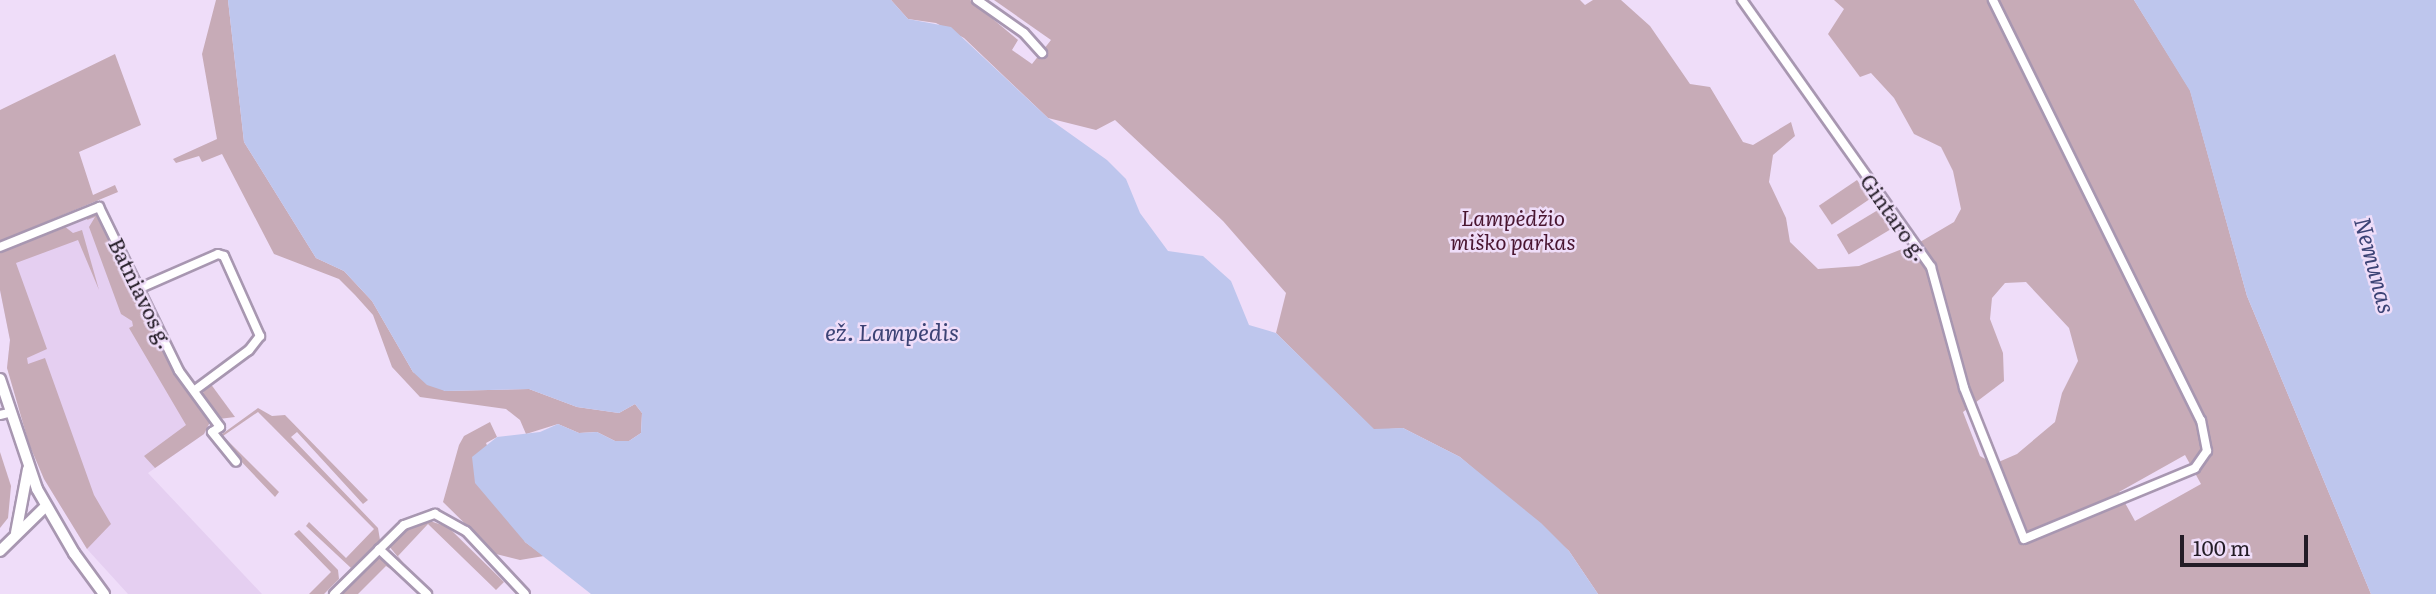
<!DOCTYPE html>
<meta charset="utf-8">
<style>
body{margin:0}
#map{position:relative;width:2436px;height:594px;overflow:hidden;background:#efddf9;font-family:Literata,serif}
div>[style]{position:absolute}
.built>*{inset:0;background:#e5cff1}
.green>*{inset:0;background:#c7abb7;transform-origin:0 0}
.water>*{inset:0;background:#bec6ed}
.roads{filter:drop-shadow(2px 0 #a897b1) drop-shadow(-2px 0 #a897b1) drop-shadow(0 2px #a897b1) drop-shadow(0 -2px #a897b1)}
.minor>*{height:8px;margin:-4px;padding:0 4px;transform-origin:4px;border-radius:4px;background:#fff}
.major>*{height:10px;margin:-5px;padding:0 5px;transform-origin:5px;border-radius:5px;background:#fff}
span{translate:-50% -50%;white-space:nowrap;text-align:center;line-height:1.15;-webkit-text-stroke:5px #efddf9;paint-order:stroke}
.park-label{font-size:21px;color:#491530;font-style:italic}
.street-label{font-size:21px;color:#231c26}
.water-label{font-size:23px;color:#3c4375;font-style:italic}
.scale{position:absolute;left:2180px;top:535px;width:128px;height:32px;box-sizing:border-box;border:4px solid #231c26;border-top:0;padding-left:9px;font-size:21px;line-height:24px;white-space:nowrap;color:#231c26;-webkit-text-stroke:5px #efddf9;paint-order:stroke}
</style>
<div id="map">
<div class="built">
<div style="clip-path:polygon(89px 214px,96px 215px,175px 371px,210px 422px,204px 434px,148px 473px,262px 594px,128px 594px,87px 549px,44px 479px,7px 368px,10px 340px,0 290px,0 253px)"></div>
</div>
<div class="green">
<div style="clip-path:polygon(216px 0,228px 0,244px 142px,316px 258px,344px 271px,372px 301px,413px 372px,445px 391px,529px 389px,577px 407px,619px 413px,635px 404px,642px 413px,641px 433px,629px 441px,615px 441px,597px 432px,579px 433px,558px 424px,526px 434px,520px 420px,506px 409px,420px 397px,392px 367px,373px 315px,355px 295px,339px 279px,274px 254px,222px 154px,202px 162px,199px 156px,176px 163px,173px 159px,217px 139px,202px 54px)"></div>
<div style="clip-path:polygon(evenodd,891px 0,970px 0,1018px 40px,1012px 50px,1032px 64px,1051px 40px,994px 0,1580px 0,1585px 5px,1593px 0,1621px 0,1650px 26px,1690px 84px,1710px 87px,1743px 142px,1753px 145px,1791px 122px,1795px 136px,1773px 155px,1769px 182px,1786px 218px,1790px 242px,1818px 269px,1859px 266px,1920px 242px,1954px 222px,1961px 209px,1953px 171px,1941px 147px,1914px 134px,1894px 98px,1871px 73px,1860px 77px,1828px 34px,1844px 9px,1834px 0,2134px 0,2190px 90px,2247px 296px,2371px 594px,1598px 594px,1569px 551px,1460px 457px,1403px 428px,1374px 430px,1366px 422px,1276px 333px,1286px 293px,1223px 221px,1115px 120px,1096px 130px,1048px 118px,964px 38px,936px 23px,908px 19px,891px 0,2026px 282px,2069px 328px,2078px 361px,2062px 393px,2055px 422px,2017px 454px,1994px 464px,1980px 456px,1963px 412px,2004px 381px,2003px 353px,1990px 319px,1992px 298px,2005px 283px,2026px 282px,891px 0,2185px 455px,2201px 484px,2135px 521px,2119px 492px,2185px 455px)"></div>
<div style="clip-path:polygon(115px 54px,141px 125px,79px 152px,93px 195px,115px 185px,118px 192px,0 241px,0 110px)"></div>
<div style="left:1857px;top:180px;width:23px;height:46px;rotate:56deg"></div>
<div style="left:1878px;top:210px;width:23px;height:48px;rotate:59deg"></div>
<div style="clip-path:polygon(89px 214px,96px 215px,175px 371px,210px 422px,204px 434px,155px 468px,144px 456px,186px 425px,129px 328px,133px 326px,132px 321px,121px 314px,89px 227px,95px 217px,87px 220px)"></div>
<div style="clip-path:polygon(64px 226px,73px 233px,82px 230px,99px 290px,78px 240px,16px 263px,47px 349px,27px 358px,28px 364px,45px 358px,94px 495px,111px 524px,87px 549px,44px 479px,29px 444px,7px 368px,10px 340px,0 290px,0 253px)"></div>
<div style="clip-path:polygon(210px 383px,235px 417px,219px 419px,202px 394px)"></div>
<div style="clip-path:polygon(258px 408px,272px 416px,285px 415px,368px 500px,363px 504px,297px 432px,291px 437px,378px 528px,380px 540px,351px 568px,306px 526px,309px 522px,346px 558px,374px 529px,271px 425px,258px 412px,223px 436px,279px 492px,275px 497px,218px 437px)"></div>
<div style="clip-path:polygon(490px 422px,497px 437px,486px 443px,525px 542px,544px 556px,520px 560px,496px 554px,443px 502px,459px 445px,464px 436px)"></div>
<div style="clip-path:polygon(0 452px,11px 486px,8px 518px,0 528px)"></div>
<div style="clip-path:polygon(427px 520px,448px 527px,504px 582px,496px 590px,428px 524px,398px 556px,410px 572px,389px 546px,416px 523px)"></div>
<div style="clip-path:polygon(299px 530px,338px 570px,339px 579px,324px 594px,309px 594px,331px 572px,294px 534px)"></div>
<div style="clip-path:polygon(379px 556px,412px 583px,386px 566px,358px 594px,341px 594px)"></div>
</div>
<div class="water">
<div style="clip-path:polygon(228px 0,891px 0,908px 19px,951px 27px,1048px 118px,1107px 160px,1126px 179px,1140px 213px,1168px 251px,1203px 256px,1231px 281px,1249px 325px,1276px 333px,1374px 429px,1403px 428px,1460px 457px,1541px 523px,1569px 551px,1598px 594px,591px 594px,525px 542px,475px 483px,472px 457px,497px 437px,540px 432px,558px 424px,579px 433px,597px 432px,615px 441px,629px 441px,641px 433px,642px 413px,635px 404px,619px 413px,577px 407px,529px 389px,445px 391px,427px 385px,413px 372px,372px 301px,344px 271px,316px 258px,244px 142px)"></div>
<div style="clip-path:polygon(2134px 0,2436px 0,2436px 594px,2371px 594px,2247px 296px,2190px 91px)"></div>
</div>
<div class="roads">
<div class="minor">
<div style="left:977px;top:0;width:57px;rotate:35.1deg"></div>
<div style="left:1024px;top:33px;width:27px;rotate:48deg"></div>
<div style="left:1742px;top:0;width:327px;rotate:54.7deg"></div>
<div style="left:1931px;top:267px;width:125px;rotate:74.7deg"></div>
<div style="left:1964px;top:388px;width:162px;rotate:68.3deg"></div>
<div style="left:2024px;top:539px;width:185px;rotate:-22.5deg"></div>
<div style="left:2195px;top:468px;width:21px;rotate:-55deg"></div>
<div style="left:2207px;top:451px;width:31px;rotate:-101deg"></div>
<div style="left:2201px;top:421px;width:470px;rotate:-116.3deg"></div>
<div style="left:0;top:247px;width:107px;rotate:-22deg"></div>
<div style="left:99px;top:207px;width:182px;rotate:64deg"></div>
<div style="left:179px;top:371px;width:69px;rotate:53.8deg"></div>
<div style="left:220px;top:427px;width:9px;rotate:148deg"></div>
<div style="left:212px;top:432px;width:38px;rotate:51deg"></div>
<div style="left:138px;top:289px;width:87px;rotate:-23.6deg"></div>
<div style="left:218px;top:254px;width:6px;rotate:18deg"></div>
<div style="left:224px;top:256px;width:88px;rotate:65.8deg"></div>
<div style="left:260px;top:336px;width:18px;rotate:128deg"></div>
<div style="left:249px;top:350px;width:67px;rotate:143.5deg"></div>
<div style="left:0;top:415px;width:9px;rotate:-13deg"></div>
<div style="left:379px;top:549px;width:66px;rotate:43.2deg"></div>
<div style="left:334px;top:594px;width:98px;rotate:-44.6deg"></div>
<div style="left:404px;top:525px;width:33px;rotate:-20deg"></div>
<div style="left:435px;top:514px;width:35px;rotate:29deg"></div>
<div style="left:466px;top:531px;width:86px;rotate:46.9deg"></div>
</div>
<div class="major">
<div style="left:0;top:379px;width:116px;rotate:71.4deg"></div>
<div style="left:37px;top:489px;width:74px;rotate:60deg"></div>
<div style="left:74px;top:553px;width:51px;rotate:53.8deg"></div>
<div style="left:16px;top:533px;width:65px;rotate:-79.4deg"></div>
<div style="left:0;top:551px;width:64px;rotate:-44.4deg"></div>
</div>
</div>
<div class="park-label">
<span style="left:1513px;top:229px">Lampėdžio<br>miško parkas</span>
</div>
<div class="street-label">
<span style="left:1895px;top:217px;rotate:55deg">Gintaro g.</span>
<span style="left:142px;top:293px;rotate:64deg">Batniavos g.</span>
</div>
<div class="water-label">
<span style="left:2376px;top:265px;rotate:75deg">Nemunas</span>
<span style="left:892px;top:331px">ež. Lampėdis</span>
</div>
<div class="scale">100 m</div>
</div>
